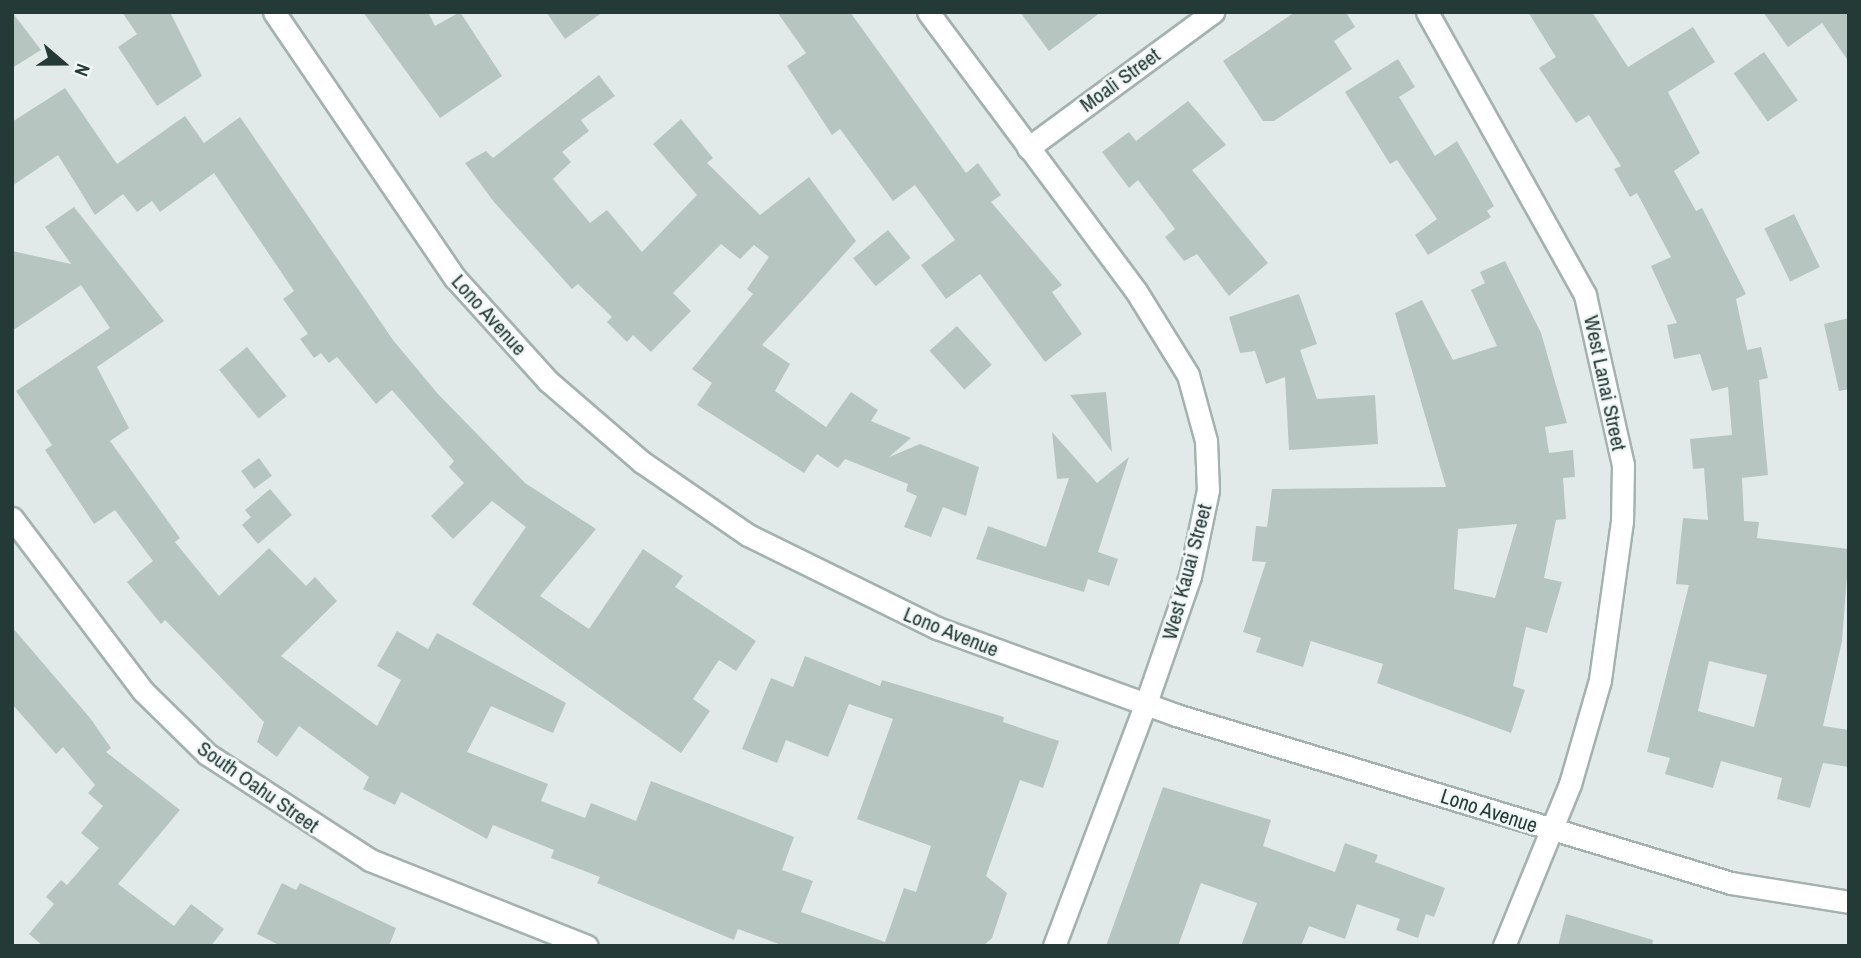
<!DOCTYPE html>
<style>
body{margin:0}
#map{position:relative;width:1861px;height:958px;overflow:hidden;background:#e1eae8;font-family:"Archivo Narrow",sans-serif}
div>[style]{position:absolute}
.building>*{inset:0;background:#b7c5c1;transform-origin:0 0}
.roads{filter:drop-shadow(2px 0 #a4b2af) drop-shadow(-2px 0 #a4b2af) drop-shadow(0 2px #a4b2af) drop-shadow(0 -2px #a4b2af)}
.minor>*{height:21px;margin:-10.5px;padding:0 10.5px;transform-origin:10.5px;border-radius:10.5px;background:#fff}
.tertiary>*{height:21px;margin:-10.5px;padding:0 10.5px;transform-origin:10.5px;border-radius:10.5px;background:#fff}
span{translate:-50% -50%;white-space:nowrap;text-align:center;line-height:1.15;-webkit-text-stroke:5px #f1f7f5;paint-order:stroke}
.street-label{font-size:21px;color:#233a37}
.frame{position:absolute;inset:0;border:14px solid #233a37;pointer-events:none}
.north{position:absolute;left:28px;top:28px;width:70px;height:70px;-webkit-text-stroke:5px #f1f7f5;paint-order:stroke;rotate:110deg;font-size:19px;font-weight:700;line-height:28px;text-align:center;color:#233a37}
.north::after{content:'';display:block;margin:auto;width:24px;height:32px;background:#233a37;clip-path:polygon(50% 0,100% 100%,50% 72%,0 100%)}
</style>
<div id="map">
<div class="building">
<div style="clip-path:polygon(12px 12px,41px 50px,12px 68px)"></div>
<div style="clip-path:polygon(122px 12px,170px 12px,202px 76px,157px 106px,118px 47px,137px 34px)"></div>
<div style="clip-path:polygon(363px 12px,428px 12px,435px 26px,460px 12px,502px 76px,440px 118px)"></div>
<div style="clip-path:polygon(546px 12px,603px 12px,565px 39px)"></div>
<div style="clip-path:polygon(777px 12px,850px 12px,966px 173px,978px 163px,1001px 195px,991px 202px,1062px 285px,1052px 292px,1082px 334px,1045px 362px,980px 274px,946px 299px,921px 265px,955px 240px,915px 185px,893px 201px,840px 129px,832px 135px,787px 66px,806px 53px)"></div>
<div style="clip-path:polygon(1020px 12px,1101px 12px,1049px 51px)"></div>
<div style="clip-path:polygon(1295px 12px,1346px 12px,1355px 27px,1334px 41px,1352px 69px,1274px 121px,1263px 121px,1223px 61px)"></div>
<div style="clip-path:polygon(evenodd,1528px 12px,1592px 12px,1628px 67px,1693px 27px,1715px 62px,1668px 92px,1700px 153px,1674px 171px,1696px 211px,1702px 208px,1746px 294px,1736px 299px,1747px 350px,1761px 347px,1768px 378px,1759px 380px,1768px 475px,1742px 478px,1744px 521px,1759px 522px,1757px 538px,1849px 549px,1842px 641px,1823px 726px,1849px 730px,1849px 767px,1823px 763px,1810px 808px,1777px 799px,1782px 778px,1721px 761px,1713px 788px,1665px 774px,1670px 758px,1647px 752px,1689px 585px,1676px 584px,1683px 518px,1708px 520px,1704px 468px,1693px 469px,1690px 439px,1732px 435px,1728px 387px,1712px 391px,1700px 354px,1674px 359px,1667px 325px,1677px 323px,1651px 266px,1671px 257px,1637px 193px,1630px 197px,1614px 169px,1621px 166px,1589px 115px,1576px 123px,1539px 68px,1556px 57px,1528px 12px,1709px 661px,1767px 675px,1754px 727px,1698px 711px,1709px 661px)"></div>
<div style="clip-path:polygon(1763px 12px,1849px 12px,1849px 62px,1822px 23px,1788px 47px)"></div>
<div style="left:1764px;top:52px;width:59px;height:37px;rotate:55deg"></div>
<div style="clip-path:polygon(1398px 59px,1415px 87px,1399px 97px,1435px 156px,1457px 141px,1494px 206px,1487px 211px,1491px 217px,1428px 255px,1415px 235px,1437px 219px,1397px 160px,1390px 164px,1345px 92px)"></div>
<div style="clip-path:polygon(599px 75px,615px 96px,581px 120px,589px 131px,562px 152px,571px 162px,553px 179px,590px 223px,607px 210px,642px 252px,697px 195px,653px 144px,681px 119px,713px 158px,707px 163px,760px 215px,809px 177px,856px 241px,762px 345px,790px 364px,775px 391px,826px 427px,851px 392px,878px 410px,871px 421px,911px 438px,889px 457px,920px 444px,979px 467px,966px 516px,943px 507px,931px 537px,904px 527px,917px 496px,906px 491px,908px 484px,845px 459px,838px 468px,817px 454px,804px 473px,697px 405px,712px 383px,692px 369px,753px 294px,747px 289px,769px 257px,754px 245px,740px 259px,721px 244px,673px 293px,691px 311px,651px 352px,633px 335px,627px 342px,607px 322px,612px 317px,578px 284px,572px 289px,494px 202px,465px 163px,486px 151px,493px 158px)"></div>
<div style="clip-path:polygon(65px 88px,117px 164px,185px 116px,204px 143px,240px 117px,393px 340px,438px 394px,525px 483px,596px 529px,540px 596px,589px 629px,643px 549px,683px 576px,675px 587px,756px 641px,736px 671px,719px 660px,693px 699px,710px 711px,681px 753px,472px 604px,526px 527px,492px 501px,453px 539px,431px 516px,464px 483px,449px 467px,454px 461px,392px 390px,376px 404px,337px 357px,329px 363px,321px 353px,314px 358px,300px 339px,308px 334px,283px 299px,294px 291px,214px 173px,160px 212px,152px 201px,137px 212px,123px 194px,95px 215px,58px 155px,12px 186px,12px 122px)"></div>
<div style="clip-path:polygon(1188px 101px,1226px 145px,1192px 170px,1268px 263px,1229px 296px,1197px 254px,1184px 261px,1165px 237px,1175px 229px,1138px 180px,1129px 188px,1102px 152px,1129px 132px,1136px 141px)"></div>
<div style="clip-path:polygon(74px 207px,164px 321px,97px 367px,129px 428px,110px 441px,180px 538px,175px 542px,219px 596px,269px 548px,306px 586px,315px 577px,337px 601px,281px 656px,377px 726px,401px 680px,377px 666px,397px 631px,428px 649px,437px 633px,566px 703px,553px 733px,491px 706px,467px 752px,548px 784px,541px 801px,585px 818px,591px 803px,636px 821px,651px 781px,794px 837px,782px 870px,813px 881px,801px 912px,885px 942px,904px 888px,916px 892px,931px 846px,857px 819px,893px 719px,849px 704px,828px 757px,786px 740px,777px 763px,742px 749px,771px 678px,793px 687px,805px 656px,880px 686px,882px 680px,1004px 717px,1003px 722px,1059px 741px,1043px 788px,1020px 780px,986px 876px,1007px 893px,992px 938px,983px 946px,784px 946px,738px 929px,734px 940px,597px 883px,600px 877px,551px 858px,554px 850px,493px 825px,487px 839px,401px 792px,395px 805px,363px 789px,369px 777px,299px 726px,277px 757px,257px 742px,264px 722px,165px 620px,161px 624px,127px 582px,153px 561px,115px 510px,94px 524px,45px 450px,52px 445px,16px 391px,110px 328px,81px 285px,12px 331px,12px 251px,71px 264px,45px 227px)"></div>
<div style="left:1794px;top:214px;width:59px;height:33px;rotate:64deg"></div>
<div style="left:888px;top:230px;width:36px;height:45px;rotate:51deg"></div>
<div style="clip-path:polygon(evenodd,1505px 261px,1541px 333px,1567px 423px,1545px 427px,1549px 453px,1573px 450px,1575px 477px,1563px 478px,1566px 519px,1556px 520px,1544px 578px,1562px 582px,1547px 633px,1526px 627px,1513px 686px,1525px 690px,1511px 733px,1377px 683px,1383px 664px,1311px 641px,1303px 667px,1256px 652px,1261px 638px,1243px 632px,1266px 562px,1252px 561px,1256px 526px,1267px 527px,1272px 489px,1446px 487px,1395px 313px,1422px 300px,1453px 360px,1497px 346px,1471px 290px,1485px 283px,1480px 272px,1505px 261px,1517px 524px,1495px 598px,1454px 589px,1458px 529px,1517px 524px)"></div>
<div style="clip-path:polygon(1299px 294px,1317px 344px,1300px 350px,1317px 399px,1375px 395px,1378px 444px,1289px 450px,1285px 377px,1266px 384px,1255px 351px,1240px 353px,1229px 317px)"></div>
<div style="clip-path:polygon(1849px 318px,1849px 389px,1839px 391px,1824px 324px)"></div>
<div style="left:957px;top:326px;width:52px;height:37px;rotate:48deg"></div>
<div style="left:247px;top:347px;width:63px;height:36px;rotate:51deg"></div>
<div style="clip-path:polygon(1106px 392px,1112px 452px,1070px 395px)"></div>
<div style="clip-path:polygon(1052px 432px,1097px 483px,1129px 457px,1098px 552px,1118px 559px,1109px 586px,1088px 579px,1084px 592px,976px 559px,988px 526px,1046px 547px,1069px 478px,1057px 479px)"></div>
<div style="left:259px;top:458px;width:22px;height:22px;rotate:54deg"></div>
<div style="clip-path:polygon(270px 489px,292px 515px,258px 544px,242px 525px,251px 517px,245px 510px)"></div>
<div style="clip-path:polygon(12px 627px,90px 718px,111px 748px,106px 752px,180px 810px,118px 884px,174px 926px,191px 904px,224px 929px,211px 946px,43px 946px,29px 934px,54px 904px,46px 897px,61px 880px,67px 885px,99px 848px,81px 833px,103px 806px,88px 793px,95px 785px,63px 747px,56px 754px,12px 704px)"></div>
<div style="clip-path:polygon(1163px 787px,1271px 820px,1263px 846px,1335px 872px,1345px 843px,1378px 855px,1375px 862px,1445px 888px,1434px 917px,1426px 914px,1418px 938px,1396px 930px,1400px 919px,1357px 904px,1345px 939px,1309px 926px,1301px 946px,1241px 946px,1257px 903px,1201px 883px,1178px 946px,1106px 946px)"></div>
<div style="clip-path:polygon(282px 883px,296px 890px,300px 883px,396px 928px,389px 946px,281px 946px,257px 934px)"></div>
<div style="clip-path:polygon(1566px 914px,1653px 940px,1652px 946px,1558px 946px)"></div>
</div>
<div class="roads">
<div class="minor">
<div style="left:928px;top:12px;width:348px;rotate:53.3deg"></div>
<div style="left:1136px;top:291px;width:99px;rotate:58.2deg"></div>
<div style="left:1188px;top:375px;width:68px;rotate:74.7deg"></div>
<div style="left:1206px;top:441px;width:49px;rotate:87.7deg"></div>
<div style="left:1208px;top:490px;width:88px;rotate:101.8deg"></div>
<div style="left:1190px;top:576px;width:134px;rotate:109.1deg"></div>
<div style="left:1427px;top:12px;width:324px;rotate:60.8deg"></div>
<div style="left:1585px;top:295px;width:174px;rotate:77.4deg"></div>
<div style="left:1623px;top:465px;width:56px;rotate:91deg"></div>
<div style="left:1622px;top:521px;width:161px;rotate:97.9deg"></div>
<div style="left:1600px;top:680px;width:108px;rotate:106.1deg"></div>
<div style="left:1570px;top:784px;width:175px;rotate:112.2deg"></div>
<div style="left:1028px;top:148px;width:230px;rotate:-36.3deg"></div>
<div style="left:12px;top:518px;width:217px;rotate:52.9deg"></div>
<div style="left:143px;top:691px;width:90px;rotate:44.5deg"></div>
<div style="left:207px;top:754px;width:194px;rotate:33deg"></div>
<div style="left:370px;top:860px;width:233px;rotate:21.6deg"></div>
</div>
<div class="tertiary">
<div style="left:274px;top:12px;width:322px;rotate:55.8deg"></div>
<div style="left:455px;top:278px;width:139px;rotate:47.9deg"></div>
<div style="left:548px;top:381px;width:124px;rotate:40.8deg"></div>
<div style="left:642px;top:462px;width:129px;rotate:34.6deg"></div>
<div style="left:748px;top:535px;width:211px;rotate:26.2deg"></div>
<div style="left:937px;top:628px;width:254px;rotate:20deg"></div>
<div style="left:1176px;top:715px;width:580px;rotate:16.84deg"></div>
<div style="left:1731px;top:883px;width:120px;rotate:9.1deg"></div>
<div style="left:1054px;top:946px;width:260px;rotate:-69.3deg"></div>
</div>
</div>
<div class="street-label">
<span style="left:1120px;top:80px;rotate:-36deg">Moali Street</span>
<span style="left:489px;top:315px;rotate:48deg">Lono Avenue</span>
<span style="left:1605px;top:383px;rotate:78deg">West Lanai Street</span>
<span style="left:1187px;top:572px;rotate:-75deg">West Kauai Street</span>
<span style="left:951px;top:632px;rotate:22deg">Lono Avenue</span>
<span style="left:258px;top:787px;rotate:35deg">South Oahu Street</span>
<span style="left:1489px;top:811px;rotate:18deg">Lono Avenue</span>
</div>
<div class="frame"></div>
<div class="north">N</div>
</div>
